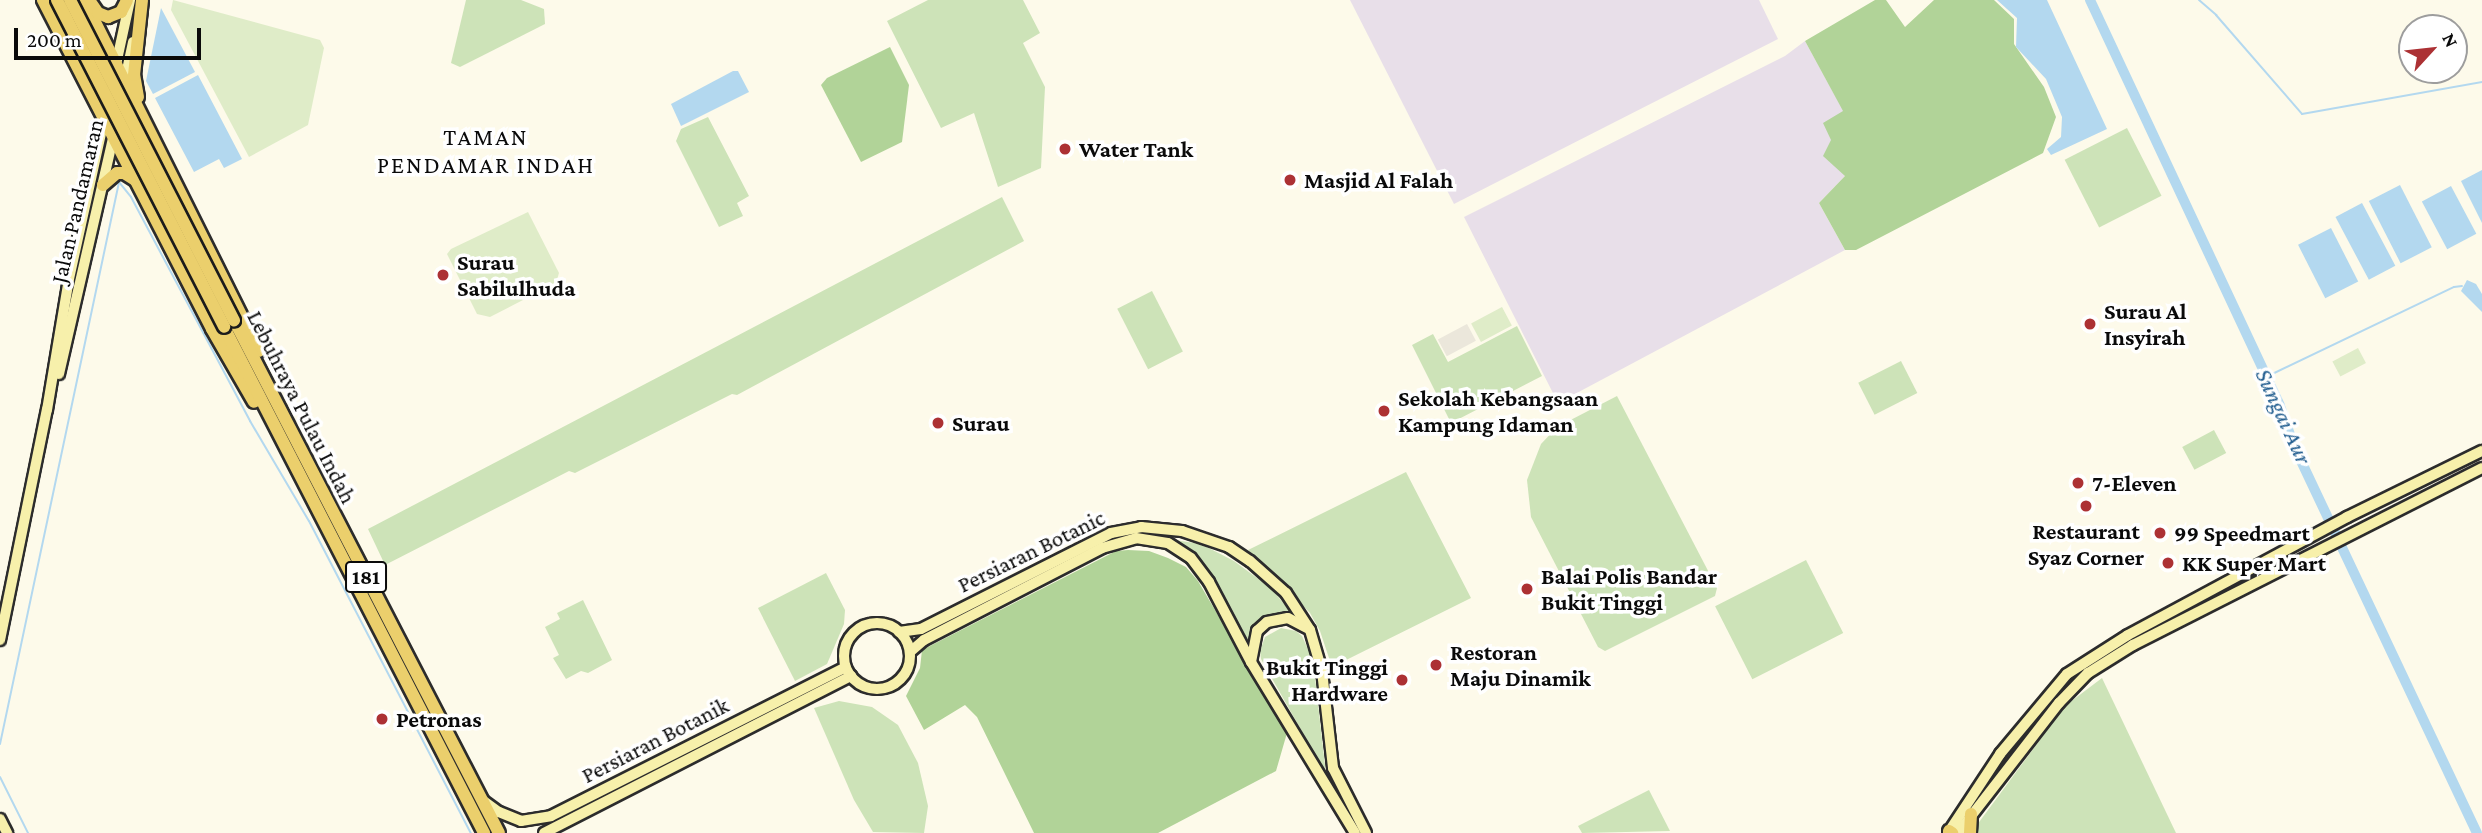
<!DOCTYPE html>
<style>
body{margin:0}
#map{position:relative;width:2482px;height:833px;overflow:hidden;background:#fdfaea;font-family:"Crimson Pro",serif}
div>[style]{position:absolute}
.industrial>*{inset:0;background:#e8dfe9}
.green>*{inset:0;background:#cde3b8;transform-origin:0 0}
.forest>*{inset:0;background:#b1d398}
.pitch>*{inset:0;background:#dfecc8;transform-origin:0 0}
.plaza>*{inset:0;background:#ebe7db;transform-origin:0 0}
.water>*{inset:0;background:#b3d8ef;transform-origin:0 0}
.stream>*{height:2px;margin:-1px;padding:0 1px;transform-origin:1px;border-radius:1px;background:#b3d8ef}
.river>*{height:10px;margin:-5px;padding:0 5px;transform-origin:5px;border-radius:5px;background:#b3d8ef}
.roads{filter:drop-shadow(2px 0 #2c2c2c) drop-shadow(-2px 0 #2c2c2c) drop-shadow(0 2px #2c2c2c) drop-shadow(0 -2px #2c2c2c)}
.secondary>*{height:10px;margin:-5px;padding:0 5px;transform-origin:5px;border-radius:5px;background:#f7f0ab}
.secondary>.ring{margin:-5px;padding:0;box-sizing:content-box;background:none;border:10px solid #f7f0ab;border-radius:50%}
.primary>*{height:12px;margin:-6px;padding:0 6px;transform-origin:6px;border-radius:6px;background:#ebcf6c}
.bridges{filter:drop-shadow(2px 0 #1b1b1b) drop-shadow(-2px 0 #1b1b1b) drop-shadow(0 2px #1b1b1b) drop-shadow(0 -2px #1b1b1b)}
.primary-bridge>*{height:12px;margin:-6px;padding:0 6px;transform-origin:6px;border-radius:6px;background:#ebcf6c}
.dots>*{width:19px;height:19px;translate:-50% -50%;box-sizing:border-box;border:4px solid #fff;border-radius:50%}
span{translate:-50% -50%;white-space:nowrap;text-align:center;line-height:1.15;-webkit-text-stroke:7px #fff;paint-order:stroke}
.shield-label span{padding:2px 5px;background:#fff;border:2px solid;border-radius:5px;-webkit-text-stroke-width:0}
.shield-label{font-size:21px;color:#0a0a0a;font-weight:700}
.poi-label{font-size:23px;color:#0a0a0a;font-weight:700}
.left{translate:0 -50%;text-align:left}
.right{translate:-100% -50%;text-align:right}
.street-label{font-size:23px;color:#0a0a0a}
.neighbourhood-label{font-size:24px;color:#0a0a0a;letter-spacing:2px}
.water-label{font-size:24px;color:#215d8f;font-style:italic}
.north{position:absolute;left:2398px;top:14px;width:70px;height:70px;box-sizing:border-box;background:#fff;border:2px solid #9d9d9d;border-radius:50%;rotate:63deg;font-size:19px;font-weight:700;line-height:28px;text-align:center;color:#0a0a0a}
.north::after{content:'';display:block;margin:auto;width:24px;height:32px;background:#ac3134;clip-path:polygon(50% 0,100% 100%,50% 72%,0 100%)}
.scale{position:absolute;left:14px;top:28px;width:187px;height:32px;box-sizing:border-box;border:4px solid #0a0a0a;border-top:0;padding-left:9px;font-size:21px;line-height:24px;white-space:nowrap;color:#0a0a0a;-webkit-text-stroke:5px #fff;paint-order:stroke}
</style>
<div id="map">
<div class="industrial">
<div style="clip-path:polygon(1350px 0,1759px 0,1778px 39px,1454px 204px)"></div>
<div style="clip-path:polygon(1805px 41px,1844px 112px,1832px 140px,1845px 176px,1819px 203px,1845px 250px,1558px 403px,1464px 217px,1785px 56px)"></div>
</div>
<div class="green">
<div style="clip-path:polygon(466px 0,521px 0,544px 9px,545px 24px,460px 67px,451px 63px)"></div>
<div style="clip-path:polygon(928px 0,1023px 0,1040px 33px,1023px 43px,1045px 87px,1041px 168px,998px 187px,974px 113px,941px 128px,887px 21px)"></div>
<div style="clip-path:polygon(708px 117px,749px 196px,737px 203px,743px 216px,719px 227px,676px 141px,681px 129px)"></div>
<div style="left:2127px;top:128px;width:76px;height:70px;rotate:63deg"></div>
<div style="clip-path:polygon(1002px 197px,1024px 241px,737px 395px,732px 394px,575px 473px,569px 471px,385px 565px,368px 529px)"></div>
<div style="left:1152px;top:291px;width:68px;height:39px;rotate:63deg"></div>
<div style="clip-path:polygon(1517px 326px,1542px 376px,1451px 423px,1412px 345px,1433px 334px,1448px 362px)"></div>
<div style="left:1901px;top:361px;width:36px;height:48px;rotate:63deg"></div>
<div style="clip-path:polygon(1617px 396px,1717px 588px,1715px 596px,1605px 651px,1598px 647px,1531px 517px,1527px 480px,1541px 444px,1557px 427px)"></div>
<div style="left:2214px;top:430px;width:26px;height:36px;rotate:62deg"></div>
<div style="clip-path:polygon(1406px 472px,1471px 598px,1332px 667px,1320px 631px,1310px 613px,1248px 550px)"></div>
<div style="clip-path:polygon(1168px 539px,1201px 544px,1234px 561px,1272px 589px,1292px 614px,1277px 615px,1255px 629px,1246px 641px,1204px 566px,1189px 550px)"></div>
<div style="left:1806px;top:560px;width:82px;height:102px;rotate:63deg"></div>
<div style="clip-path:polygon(826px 573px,845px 610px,844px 624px,827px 664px,795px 681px,758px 608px)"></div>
<div style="clip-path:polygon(583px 600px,612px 660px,588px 673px,581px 671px,566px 679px,553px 658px,559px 655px,545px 627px,560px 619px,557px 613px)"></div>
<div style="clip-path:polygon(1281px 628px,1296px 631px,1302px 636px,1313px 660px,1326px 774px,1261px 659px,1260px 651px,1265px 637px)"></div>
<div style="clip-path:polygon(2102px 678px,2176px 833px,1971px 833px,2065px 706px)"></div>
<div style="clip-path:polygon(839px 701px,872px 707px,898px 725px,918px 763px,928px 806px,924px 833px,873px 832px,854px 800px,814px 708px)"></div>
<div style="clip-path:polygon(1649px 790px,1670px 831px,1582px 833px,1578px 826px)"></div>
</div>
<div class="forest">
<div style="clip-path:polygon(1875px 0,1886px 0,1905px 27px,1934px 0,1994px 0,2014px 19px,2014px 44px,2044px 87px,2056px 117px,2043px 153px,1856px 250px,1845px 250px,1819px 203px,1845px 176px,1823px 156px,1831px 140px,1823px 123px,1843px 111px,1805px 41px)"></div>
<div style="clip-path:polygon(890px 47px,909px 85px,902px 142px,861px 162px,821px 85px,827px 78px)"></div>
<div style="clip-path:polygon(1128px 550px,1149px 551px,1168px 558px,1186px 567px,1198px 581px,1287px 733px,1276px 771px,1158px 833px,1034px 833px,977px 717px,965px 705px,924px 730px,906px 696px,920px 668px,922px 650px,1116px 551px)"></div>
</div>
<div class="pitch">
<div style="clip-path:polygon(173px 0,320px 40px,324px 48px,308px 125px,249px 157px,171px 10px)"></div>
<div style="clip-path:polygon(528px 212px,559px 273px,556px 283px,490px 317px,477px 314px,447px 254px,451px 249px)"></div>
<div style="left:1502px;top:307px;width:21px;height:35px;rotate:62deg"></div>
<div style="left:2358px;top:348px;width:17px;height:29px;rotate:62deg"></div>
</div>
<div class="plaza">
<div style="left:1467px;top:324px;width:19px;height:33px;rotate:62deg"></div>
</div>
<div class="water">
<div style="clip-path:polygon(1997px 0,2047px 0,2107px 129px,2051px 155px,2047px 149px,2061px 137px,2062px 117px,2046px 79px,2016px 47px,2017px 18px)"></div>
<div style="clip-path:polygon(161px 8px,195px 72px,153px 94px,146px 81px)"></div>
<div style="clip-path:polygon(733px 71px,738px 71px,749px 92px,681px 126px,671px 104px)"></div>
<div style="clip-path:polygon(198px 75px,242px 159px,224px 168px,219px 159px,194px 172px,155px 98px)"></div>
<div style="clip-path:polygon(2482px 170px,2482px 223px,2461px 181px)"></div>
<div style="left:2400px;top:185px;width:70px;height:35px;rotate:63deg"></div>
<div style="left:2451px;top:186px;width:54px;height:33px;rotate:62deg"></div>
<div style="left:2362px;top:203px;width:71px;height:30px;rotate:62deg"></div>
<div style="left:2331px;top:228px;width:60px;height:37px;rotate:63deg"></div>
<div style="clip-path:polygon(2467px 280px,2476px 284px,2482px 294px,2482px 312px,2461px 291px)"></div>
</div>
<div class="stream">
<div style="left:2199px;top:0;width:23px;rotate:41deg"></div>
<div style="left:2216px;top:15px;width:131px;rotate:49deg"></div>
<div style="left:2302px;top:114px;width:183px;rotate:-10.1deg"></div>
<div style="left:2266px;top:377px;width:208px;rotate:-25.6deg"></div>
<div style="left:2454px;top:287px;width:8px;rotate:-7deg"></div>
<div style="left:0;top:744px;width:574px;rotate:-78.04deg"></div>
<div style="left:119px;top:182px;width:19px;rotate:51deg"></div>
<div style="left:131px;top:197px;width:254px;rotate:62deg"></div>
<div style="left:250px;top:421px;width:116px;rotate:59.5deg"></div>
<div style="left:309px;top:521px;width:352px;rotate:62.6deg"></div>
<div style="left:0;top:777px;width:63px;rotate:63.4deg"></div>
</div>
<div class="river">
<div style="left:2090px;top:0;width:448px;rotate:64.9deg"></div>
<div style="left:2280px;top:406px;width:42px;rotate:70.7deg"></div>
<div style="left:2294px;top:446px;width:428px;rotate:64.7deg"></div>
</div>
<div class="roads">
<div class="secondary">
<div style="left:115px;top:69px;width:71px;rotate:-77.7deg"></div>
<div style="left:124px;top:84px;width:43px;rotate:-77.9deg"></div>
<div style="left:59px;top:374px;width:246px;rotate:-77.1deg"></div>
<div class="ring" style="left:844px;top:623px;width:56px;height:56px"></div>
<div style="left:899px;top:632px;width:22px;rotate:-8deg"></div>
<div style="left:921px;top:629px;width:213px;rotate:-26.8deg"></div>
<div style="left:1111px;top:533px;width:31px;rotate:-11deg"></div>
<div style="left:1141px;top:527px;width:41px;rotate:5.6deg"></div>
<div style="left:1182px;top:531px;width:50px;rotate:18.8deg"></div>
<div style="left:1229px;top:547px;width:25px;rotate:34deg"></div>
<div style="left:1250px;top:561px;width:48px;rotate:41.6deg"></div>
<div style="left:1286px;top:593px;width:44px;rotate:57deg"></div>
<div style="left:1310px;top:630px;width:43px;rotate:73.7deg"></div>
<div style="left:1322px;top:671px;width:98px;rotate:83.5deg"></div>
<div style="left:1333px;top:768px;width:73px;rotate:63.1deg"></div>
<div style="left:0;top:640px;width:235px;rotate:-78.5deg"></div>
<div style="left:47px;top:410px;width:133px;rotate:-80.5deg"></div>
<div style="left:69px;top:279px;width:168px;rotate:-77.6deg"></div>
<div style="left:910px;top:652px;width:18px;rotate:-41deg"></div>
<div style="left:924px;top:640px;width:200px;rotate:-27.3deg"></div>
<div style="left:1102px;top:548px;width:35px;rotate:-16deg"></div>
<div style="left:1136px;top:538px;width:32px;rotate:9deg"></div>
<div style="left:1168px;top:543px;width:27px;rotate:33deg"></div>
<div style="left:1191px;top:558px;width:30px;rotate:53deg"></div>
<div style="left:1209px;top:582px;width:90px;rotate:62.3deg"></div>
<div style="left:1251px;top:662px;width:200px;rotate:58.7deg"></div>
<div style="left:1251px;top:662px;width:32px;rotate:-79deg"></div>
<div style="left:1257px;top:631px;width:13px;rotate:-42deg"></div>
<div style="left:1267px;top:622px;width:21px;rotate:-11deg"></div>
<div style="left:1288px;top:618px;width:21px;rotate:28deg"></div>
<div style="left:481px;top:799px;width:22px;rotate:36deg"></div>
<div style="left:499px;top:812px;width:24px;rotate:22deg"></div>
<div style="left:521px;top:821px;width:30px;rotate:-9deg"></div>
<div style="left:551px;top:816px;width:330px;rotate:-26.8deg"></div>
<div style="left:0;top:819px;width:16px;rotate:63deg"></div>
<div style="left:544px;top:833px;width:345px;rotate:-27.1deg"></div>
<div style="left:1948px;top:833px;width:95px;rotate:-56.6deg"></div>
<div style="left:2000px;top:754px;width:104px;rotate:-50.1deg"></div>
<div style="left:2067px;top:674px;width:72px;rotate:-32.6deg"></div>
<div style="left:2128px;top:635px;width:249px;rotate:-28.3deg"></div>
<div style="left:2347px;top:517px;width:150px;rotate:-26.1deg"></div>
<div style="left:1958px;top:833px;width:165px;rotate:-52.2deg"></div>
<div style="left:2059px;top:703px;width:42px;rotate:-46deg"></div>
<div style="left:2088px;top:673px;width:53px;rotate:-31.9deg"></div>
<div style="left:2133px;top:645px;width:391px;rotate:-26.9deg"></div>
</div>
<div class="primary">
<div style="left:43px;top:0;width:370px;rotate:62.8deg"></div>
<div style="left:212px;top:329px;width:84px;rotate:60.1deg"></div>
<div style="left:84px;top:0;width:392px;rotate:63.5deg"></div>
<div style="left:91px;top:3px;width:12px;rotate:55deg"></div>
<div style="left:98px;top:13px;width:11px;rotate:22deg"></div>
<div style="left:108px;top:17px;width:14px;rotate:-21deg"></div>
<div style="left:121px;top:12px;width:13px;rotate:-63deg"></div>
<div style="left:138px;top:97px;width:22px;rotate:-100deg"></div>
<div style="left:134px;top:75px;width:75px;rotate:-83.9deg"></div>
<div style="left:103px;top:185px;width:18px;rotate:-41deg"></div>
<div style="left:117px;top:173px;width:7px"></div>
<div style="left:124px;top:173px;width:13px;rotate:32deg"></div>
<div style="left:234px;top:320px;width:577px;rotate:62.68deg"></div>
<div style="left:224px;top:327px;width:569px;rotate:62.8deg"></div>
<div style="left:1949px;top:831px;width:4px;rotate:34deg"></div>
<div style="left:1970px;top:833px;width:19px;rotate:-87deg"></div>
</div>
</div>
<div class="bridges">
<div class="primary-bridge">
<div style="left:57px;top:0;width:367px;rotate:62.9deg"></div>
<div style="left:70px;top:0;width:360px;rotate:62.9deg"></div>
</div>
</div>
<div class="dots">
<div style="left:1065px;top:149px;background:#ac3134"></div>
<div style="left:1290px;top:180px;background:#ac3134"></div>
<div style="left:443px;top:275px;background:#ac3134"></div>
<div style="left:2090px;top:324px;background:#ac3134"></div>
<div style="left:1384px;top:411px;background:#ac3134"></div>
<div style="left:938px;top:423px;background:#ac3134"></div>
<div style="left:2078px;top:483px;background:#ac3134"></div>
<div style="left:2086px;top:506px;background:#ac3134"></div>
<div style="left:2160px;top:533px;background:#ac3134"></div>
<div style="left:2168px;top:563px;background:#ac3134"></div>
<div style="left:1527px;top:589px;background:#ac3134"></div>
<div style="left:1436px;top:665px;background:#ac3134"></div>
<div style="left:1402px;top:680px;background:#ac3134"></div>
<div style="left:382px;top:719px;background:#ac3134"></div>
</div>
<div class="shield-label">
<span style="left:366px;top:577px">181</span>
</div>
<div class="poi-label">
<span class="left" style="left:1079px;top:149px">Water Tank</span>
<span class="left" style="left:1304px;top:180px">Masjid Al Falah</span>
<span class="left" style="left:457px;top:275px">Surau<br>Sabilulhuda</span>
<span class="left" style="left:2104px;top:324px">Surau Al<br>Insyirah</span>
<span class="left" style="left:1398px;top:411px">Sekolah Kebangsaan<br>Kampung Idaman</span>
<span class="left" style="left:952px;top:423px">Surau</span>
<span class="left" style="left:2092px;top:483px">7-Eleven</span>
<span style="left:2086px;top:544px">Restaurant<br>Syaz Corner</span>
<span class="left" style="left:2174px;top:533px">99 Speedmart</span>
<span class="left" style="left:2182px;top:563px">KK Super Mart</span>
<span class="left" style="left:1541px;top:589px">Balai Polis Bandar<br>Bukit Tinggi</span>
<span class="left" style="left:1450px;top:665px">Restoran<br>Maju Dinamik</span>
<span class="right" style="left:1388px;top:680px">Bukit Tinggi<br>Hardware</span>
<span class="left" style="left:396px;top:719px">Petronas</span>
</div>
<div class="street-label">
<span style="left:77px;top:201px;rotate:-77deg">Jalan Pandamaran</span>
<span style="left:302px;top:407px;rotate:63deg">Lebuhraya Pulau Indah</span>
<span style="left:1031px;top:551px;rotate:-26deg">Persiaran Botanic</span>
<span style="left:655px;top:740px;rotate:-27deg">Persiaran Botanik</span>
</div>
<div class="neighbourhood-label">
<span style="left:486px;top:151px">TAMAN<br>PENDAMAR INDAH</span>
</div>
<div class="water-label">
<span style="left:2284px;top:416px;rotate:65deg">Sungai Aur</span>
</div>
<div class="north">N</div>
<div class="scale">200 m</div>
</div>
